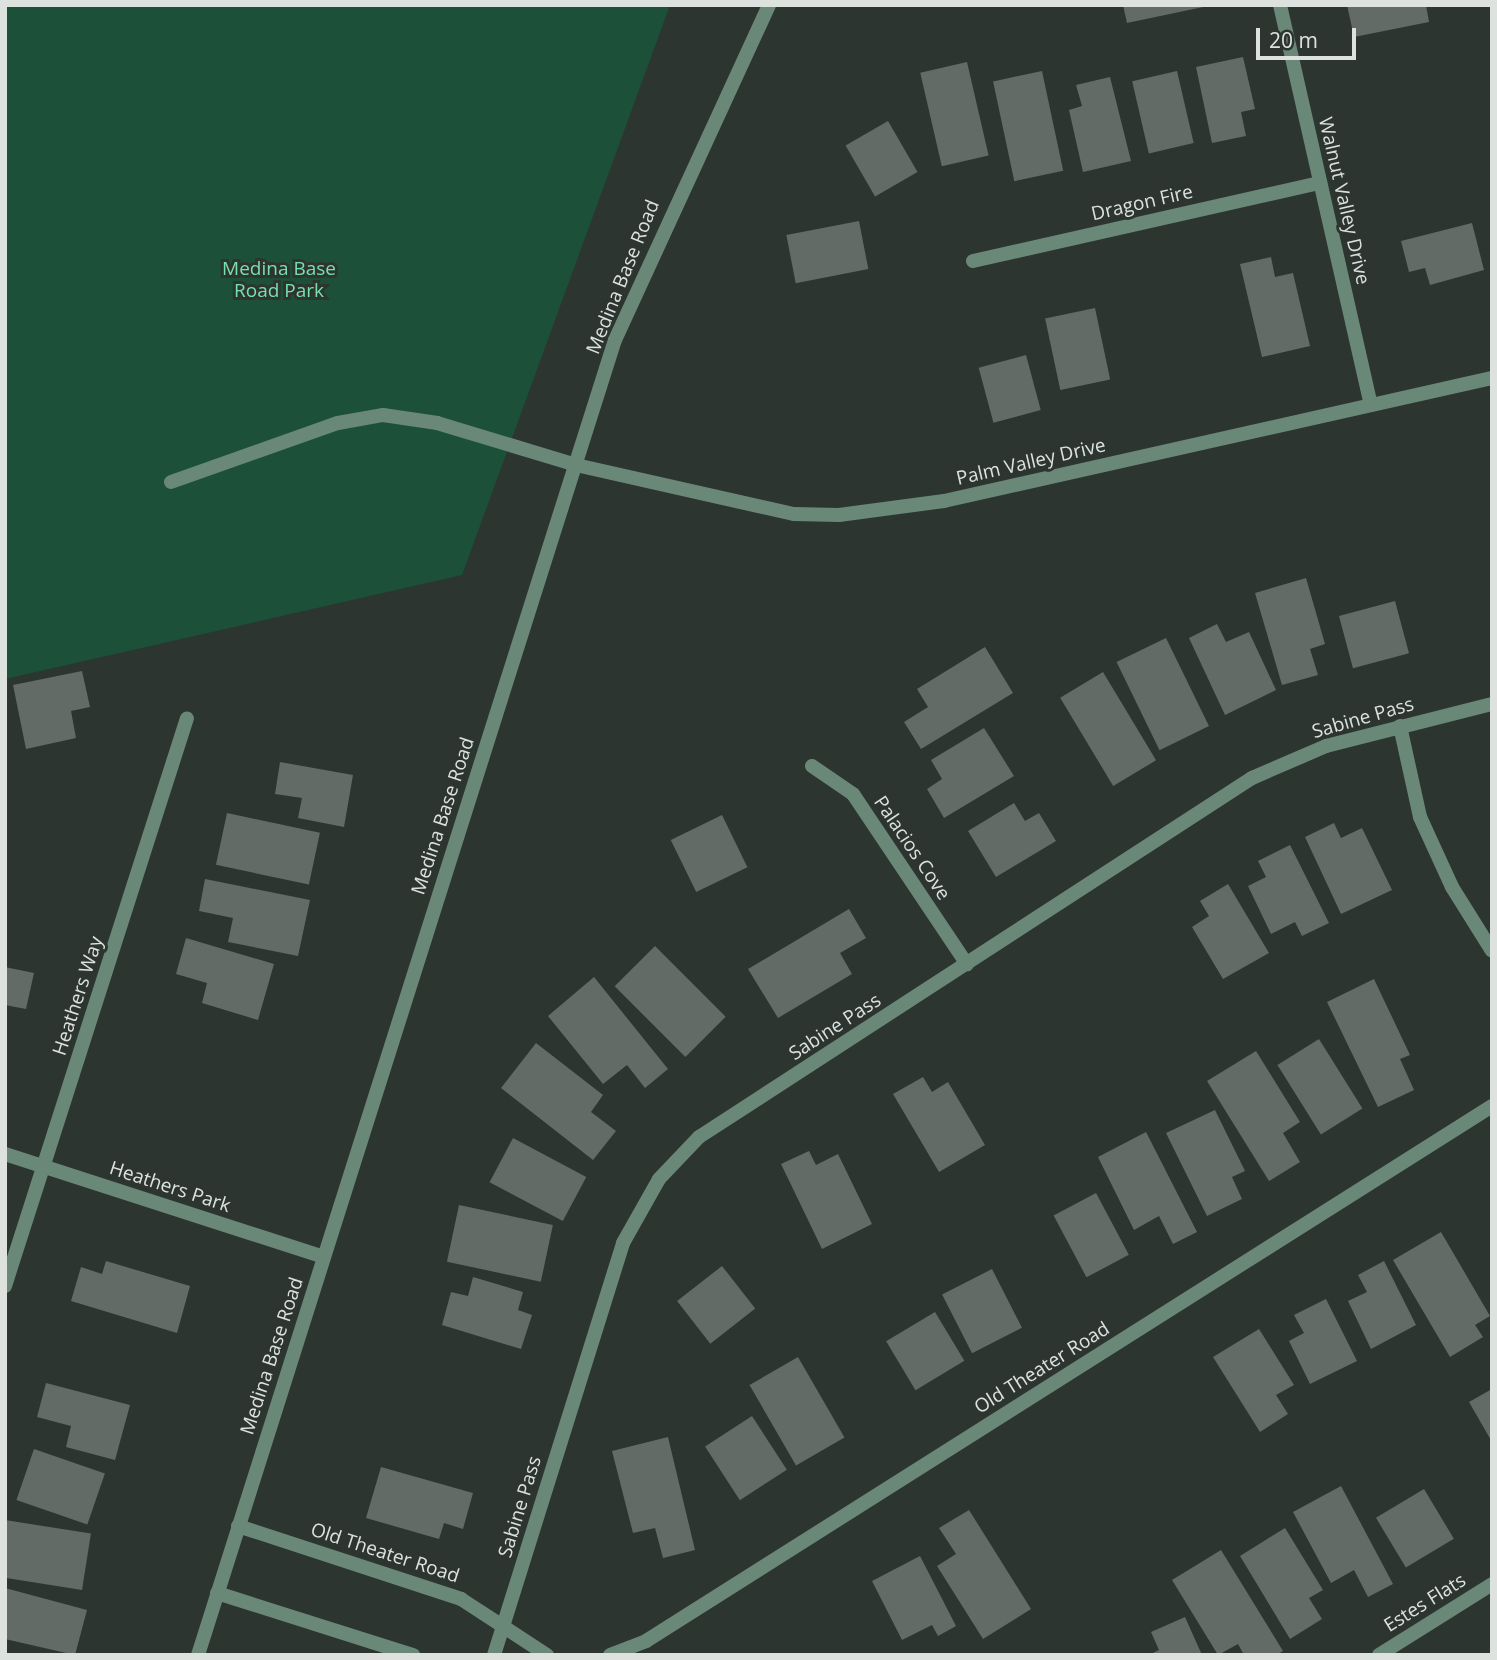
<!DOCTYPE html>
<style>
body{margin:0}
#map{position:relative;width:1497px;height:1660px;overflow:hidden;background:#2d3531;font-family:"Open Sans",sans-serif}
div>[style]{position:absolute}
.green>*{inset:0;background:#1d5039}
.building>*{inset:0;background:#626b66;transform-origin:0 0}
.service>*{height:14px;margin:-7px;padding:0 7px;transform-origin:7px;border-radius:7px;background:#6a8878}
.minor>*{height:14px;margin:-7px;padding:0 7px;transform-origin:7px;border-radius:7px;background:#6a8878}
.tertiary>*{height:14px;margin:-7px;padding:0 7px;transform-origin:7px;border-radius:7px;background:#6a8878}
span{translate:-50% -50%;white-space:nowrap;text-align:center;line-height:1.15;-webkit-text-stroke:6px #2d3531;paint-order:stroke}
.street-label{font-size:19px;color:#dde2df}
.park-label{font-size:19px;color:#76e1ae}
.frame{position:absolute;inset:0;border:7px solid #dde2df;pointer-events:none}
.scale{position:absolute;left:1256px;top:28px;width:100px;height:32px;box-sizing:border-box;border:4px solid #dde2df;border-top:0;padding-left:9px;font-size:21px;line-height:24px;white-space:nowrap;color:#dde2df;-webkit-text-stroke:5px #2d3531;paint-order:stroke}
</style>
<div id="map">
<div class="green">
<div style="clip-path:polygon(5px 5px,670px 5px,462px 575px,5px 679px)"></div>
</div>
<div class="building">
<div style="clip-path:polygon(1123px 5px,1208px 5px,1208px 6px,1127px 23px)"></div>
<div style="clip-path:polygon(1347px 5px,1426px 5px,1429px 22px,1354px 37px)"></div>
<div style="clip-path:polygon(1243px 57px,1255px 109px,1241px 112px,1246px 136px,1212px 143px,1196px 67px)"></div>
<div style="left:967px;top:62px;width:96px;height:48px;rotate:77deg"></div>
<div style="left:1042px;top:71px;width:102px;height:50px;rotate:78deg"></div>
<div style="left:1177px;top:71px;width:74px;height:46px;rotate:77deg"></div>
<div style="clip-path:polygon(1110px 77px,1131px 161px,1083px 172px,1069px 110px,1082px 106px,1076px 85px)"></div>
<div style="left:888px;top:121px;width:59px;height:49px;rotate:60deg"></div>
<div style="left:859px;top:221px;width:49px;height:74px;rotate:79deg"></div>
<div style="clip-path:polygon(1472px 223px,1484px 270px,1430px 285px,1425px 268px,1409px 272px,1401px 241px)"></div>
<div style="clip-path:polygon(1271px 257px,1275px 277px,1293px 273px,1310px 346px,1262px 357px,1240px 264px)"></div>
<div style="left:1095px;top:308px;width:73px;height:51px;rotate:78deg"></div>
<div style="left:1026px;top:355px;width:57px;height:49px;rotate:75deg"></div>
<div style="clip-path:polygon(1306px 578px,1325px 644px,1310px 649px,1318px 675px,1282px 685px,1255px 593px)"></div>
<div style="left:1395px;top:601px;width:54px;height:58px;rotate:75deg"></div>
<div style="clip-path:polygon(1217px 624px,1226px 642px,1249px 632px,1276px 690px,1225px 715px,1189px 638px)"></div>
<div style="left:1166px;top:638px;width:98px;height:55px;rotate:64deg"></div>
<div style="clip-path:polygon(985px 647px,1013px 693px,921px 749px,904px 722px,928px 707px,917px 689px)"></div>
<div style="clip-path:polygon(82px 671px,90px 707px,71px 711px,76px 738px,26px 749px,13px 685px)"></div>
<div style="left:1103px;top:672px;width:103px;height:50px;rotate:59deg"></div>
<div style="clip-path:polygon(984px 728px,1014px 776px,944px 818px,927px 789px,942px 779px,931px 760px)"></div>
<div style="clip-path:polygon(280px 762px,353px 775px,344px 827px,298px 818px,302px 798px,275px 794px)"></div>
<div style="clip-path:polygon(1014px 803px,1025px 821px,1039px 813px,1056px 841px,996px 877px,968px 831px)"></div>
<div style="left:227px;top:813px;width:95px;height:53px;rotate:12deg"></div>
<div style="left:722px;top:815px;width:58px;height:57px;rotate:64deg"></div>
<div style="clip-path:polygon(1334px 823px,1341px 838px,1362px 828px,1392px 890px,1341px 914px,1305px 837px)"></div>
<div style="clip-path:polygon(1290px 845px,1329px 923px,1302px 936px,1295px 922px,1271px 934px,1248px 886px,1266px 877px,1258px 861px)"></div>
<div style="clip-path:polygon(205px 879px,310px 900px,298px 956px,228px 942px,233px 918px,199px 911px)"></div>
<div style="clip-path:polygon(1228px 884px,1269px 953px,1223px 979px,1192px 927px,1209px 916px,1200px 901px)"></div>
<div style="clip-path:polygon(849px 909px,866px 938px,840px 953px,852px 974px,778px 1018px,748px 969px)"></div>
<div style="clip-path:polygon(186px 938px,274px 964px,258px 1020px,202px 1003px,207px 983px,176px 974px)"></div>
<div style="left:655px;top:946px;width:100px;height:57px;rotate:45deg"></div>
<div style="clip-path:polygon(5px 967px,34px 973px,26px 1009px,5px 1005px)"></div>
<div style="clip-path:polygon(594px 977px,668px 1069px,645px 1088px,627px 1065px,603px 1084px,548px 1016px)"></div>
<div style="clip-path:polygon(1374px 979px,1410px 1055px,1400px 1059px,1414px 1090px,1378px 1107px,1327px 1002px)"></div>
<div style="left:1319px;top:1039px;width:82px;height:49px;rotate:58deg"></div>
<div style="clip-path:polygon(536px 1043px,603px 1095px,591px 1112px,616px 1131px,593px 1160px,501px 1088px)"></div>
<div style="clip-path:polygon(1256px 1051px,1300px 1122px,1283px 1133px,1300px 1162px,1269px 1181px,1207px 1081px)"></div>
<div style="clip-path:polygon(923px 1077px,932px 1092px,948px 1082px,985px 1145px,939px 1172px,893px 1094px)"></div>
<div style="clip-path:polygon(1215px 1110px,1245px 1171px,1232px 1177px,1242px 1199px,1207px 1216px,1166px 1133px)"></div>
<div style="clip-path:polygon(1146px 1132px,1197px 1232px,1173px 1244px,1159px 1216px,1134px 1230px,1098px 1157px)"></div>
<div style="left:513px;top:1138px;width:83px;height:50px;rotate:28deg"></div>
<div style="clip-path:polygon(809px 1151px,816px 1165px,838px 1154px,872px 1224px,822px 1249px,781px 1164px)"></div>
<div style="left:1096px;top:1193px;width:70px;height:48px;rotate:62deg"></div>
<div style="left:459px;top:1205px;width:96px;height:58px;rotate:12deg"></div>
<div style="clip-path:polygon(1441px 1232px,1490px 1316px,1475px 1325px,1483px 1337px,1450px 1357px,1393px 1260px)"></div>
<div style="clip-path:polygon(106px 1261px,190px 1286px,177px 1333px,71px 1301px,81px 1267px,102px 1274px)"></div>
<div style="clip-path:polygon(1384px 1261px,1416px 1325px,1371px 1349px,1348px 1301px,1367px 1292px,1358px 1275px)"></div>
<div style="left:722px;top:1266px;width:54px;height:57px;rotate:52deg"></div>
<div style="left:992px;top:1269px;width:66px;height:56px;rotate:63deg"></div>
<div style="clip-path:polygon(473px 1277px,523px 1292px,518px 1310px,532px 1315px,521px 1349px,442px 1325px,451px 1292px,468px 1296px)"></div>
<div style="clip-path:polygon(1326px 1299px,1357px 1361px,1310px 1384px,1289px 1341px,1304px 1333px,1294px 1315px)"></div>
<div style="left:935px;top:1312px;width:57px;height:57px;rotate:59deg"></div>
<div style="clip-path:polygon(1259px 1329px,1294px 1385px,1276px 1395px,1288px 1414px,1260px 1432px,1213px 1357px)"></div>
<div style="left:798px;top:1357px;width:93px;height:56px;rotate:60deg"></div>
<div style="clip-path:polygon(46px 1383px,130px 1405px,115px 1460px,66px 1447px,71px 1426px,37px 1417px)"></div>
<div style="clip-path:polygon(1492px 1389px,1492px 1442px,1469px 1402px)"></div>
<div style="left:752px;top:1416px;width:64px;height:56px;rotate:57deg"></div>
<div style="clip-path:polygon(668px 1437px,695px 1550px,663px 1558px,655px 1528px,633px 1533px,612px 1451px)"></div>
<div style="left:34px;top:1449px;width:75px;height:54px;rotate:19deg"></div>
<div style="clip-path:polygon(381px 1467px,473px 1493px,463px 1529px,444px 1523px,439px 1539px,366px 1518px)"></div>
<div style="clip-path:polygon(1341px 1486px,1393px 1584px,1368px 1597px,1354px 1570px,1331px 1583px,1293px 1512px)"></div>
<div style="left:1424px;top:1489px;width:58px;height:56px;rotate:59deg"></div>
<div style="clip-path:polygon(969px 1510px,1031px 1609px,983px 1639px,937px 1566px,956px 1554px,939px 1528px)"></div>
<div style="left:5px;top:1520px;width:87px;height:57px;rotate:9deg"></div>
<div style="clip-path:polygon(1285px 1528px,1323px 1590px,1309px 1598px,1322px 1619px,1290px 1639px,1240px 1556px)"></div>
<div style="clip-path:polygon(1221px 1550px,1283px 1651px,1276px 1655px,1244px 1655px,1238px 1644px,1218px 1655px,1172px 1580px)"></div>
<div style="clip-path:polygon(920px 1556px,956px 1626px,938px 1636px,932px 1625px,902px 1640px,872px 1581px)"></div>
<div style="clip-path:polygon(5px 1588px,87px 1610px,75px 1655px,5px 1639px)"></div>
<div style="clip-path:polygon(1185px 1617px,1202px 1655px,1149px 1655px,1159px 1650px,1151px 1632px)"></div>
</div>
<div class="service">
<div style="left:171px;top:482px;width:177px;rotate:-19.5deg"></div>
<div style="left:338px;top:423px;width:46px;rotate:-10.1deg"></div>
<div style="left:383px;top:415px;width:55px;rotate:8.4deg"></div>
<div style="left:437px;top:423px;width:145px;rotate:16.8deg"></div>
</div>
<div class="minor">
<div style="left:1280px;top:5px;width:410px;rotate:77.2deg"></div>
<div style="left:973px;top:261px;width:356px;rotate:-12.7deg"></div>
<div style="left:576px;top:465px;width:223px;rotate:12.7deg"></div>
<div style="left:794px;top:514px;width:45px;rotate:1.3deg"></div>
<div style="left:839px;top:515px;width:106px;rotate:-7.6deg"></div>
<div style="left:944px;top:501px;width:562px;rotate:-12.65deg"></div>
<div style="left:1400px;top:726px;width:93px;rotate:77.6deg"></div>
<div style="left:1420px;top:817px;width:77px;rotate:65.4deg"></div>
<div style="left:1452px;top:887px;width:75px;rotate:58deg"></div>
<div style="left:812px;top:766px;width:50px;rotate:34.3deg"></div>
<div style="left:853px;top:794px;width:205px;rotate:56.2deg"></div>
<div style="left:5px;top:1154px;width:334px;rotate:17.9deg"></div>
<div style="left:5px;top:1286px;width:596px;rotate:-72.23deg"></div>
<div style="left:238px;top:1526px;width:235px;rotate:18.1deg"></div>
<div style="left:461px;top:1599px;width:103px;rotate:33.1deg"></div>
<div style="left:217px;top:1593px;width:206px;rotate:17.6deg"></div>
<div style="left:494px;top:1655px;width:432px;rotate:-72.6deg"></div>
<div style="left:623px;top:1243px;width:73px;rotate:-60.6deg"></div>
<div style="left:659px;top:1179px;width:58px;rotate:-46.4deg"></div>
<div style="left:699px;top:1137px;width:659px;rotate:-32.99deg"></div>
<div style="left:1252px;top:778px;width:81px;rotate:-23.4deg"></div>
<div style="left:1326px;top:746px;width:171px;rotate:-14.2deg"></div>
<div style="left:610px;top:1655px;width:39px;rotate:-21deg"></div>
<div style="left:646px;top:1641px;width:1001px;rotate:-32.31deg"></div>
<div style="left:1379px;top:1655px;width:133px;rotate:-32.1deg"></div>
</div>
<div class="tertiary">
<div style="left:198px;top:1655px;width:1380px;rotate:-72.41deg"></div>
<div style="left:615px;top:340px;width:369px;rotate:-65.3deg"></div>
</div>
<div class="street-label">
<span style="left:1344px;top:201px;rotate:77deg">Walnut Valley Drive</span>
<span style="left:1142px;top:203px;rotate:-13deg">Dragon Fire</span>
<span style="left:623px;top:277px;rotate:-68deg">Medina Base Road</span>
<span style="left:1031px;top:462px;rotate:-13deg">Palm Valley Drive</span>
<span style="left:1363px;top:718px;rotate:-16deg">Sabine Pass</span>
<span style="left:443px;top:816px;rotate:-72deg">Medina Base Road</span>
<span style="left:912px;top:848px;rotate:56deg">Palacios Cove</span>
<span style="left:78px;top:996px;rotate:-72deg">Heathers Way</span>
<span style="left:835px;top:1027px;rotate:-33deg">Sabine Pass</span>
<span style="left:170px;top:1187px;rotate:18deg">Heathers Park</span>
<span style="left:272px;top:1356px;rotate:-72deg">Medina Base Road</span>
<span style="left:1042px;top:1368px;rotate:-32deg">Old Theater Road</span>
<span style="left:520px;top:1507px;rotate:-73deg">Sabine Pass</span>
<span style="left:385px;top:1553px;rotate:18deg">Old Theater Road</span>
<span style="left:1425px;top:1603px;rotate:-32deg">Estes Flats</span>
</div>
<div class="park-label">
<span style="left:279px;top:280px">Medina Base<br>Road Park</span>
</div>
<div class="frame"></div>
<div class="scale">20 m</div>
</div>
